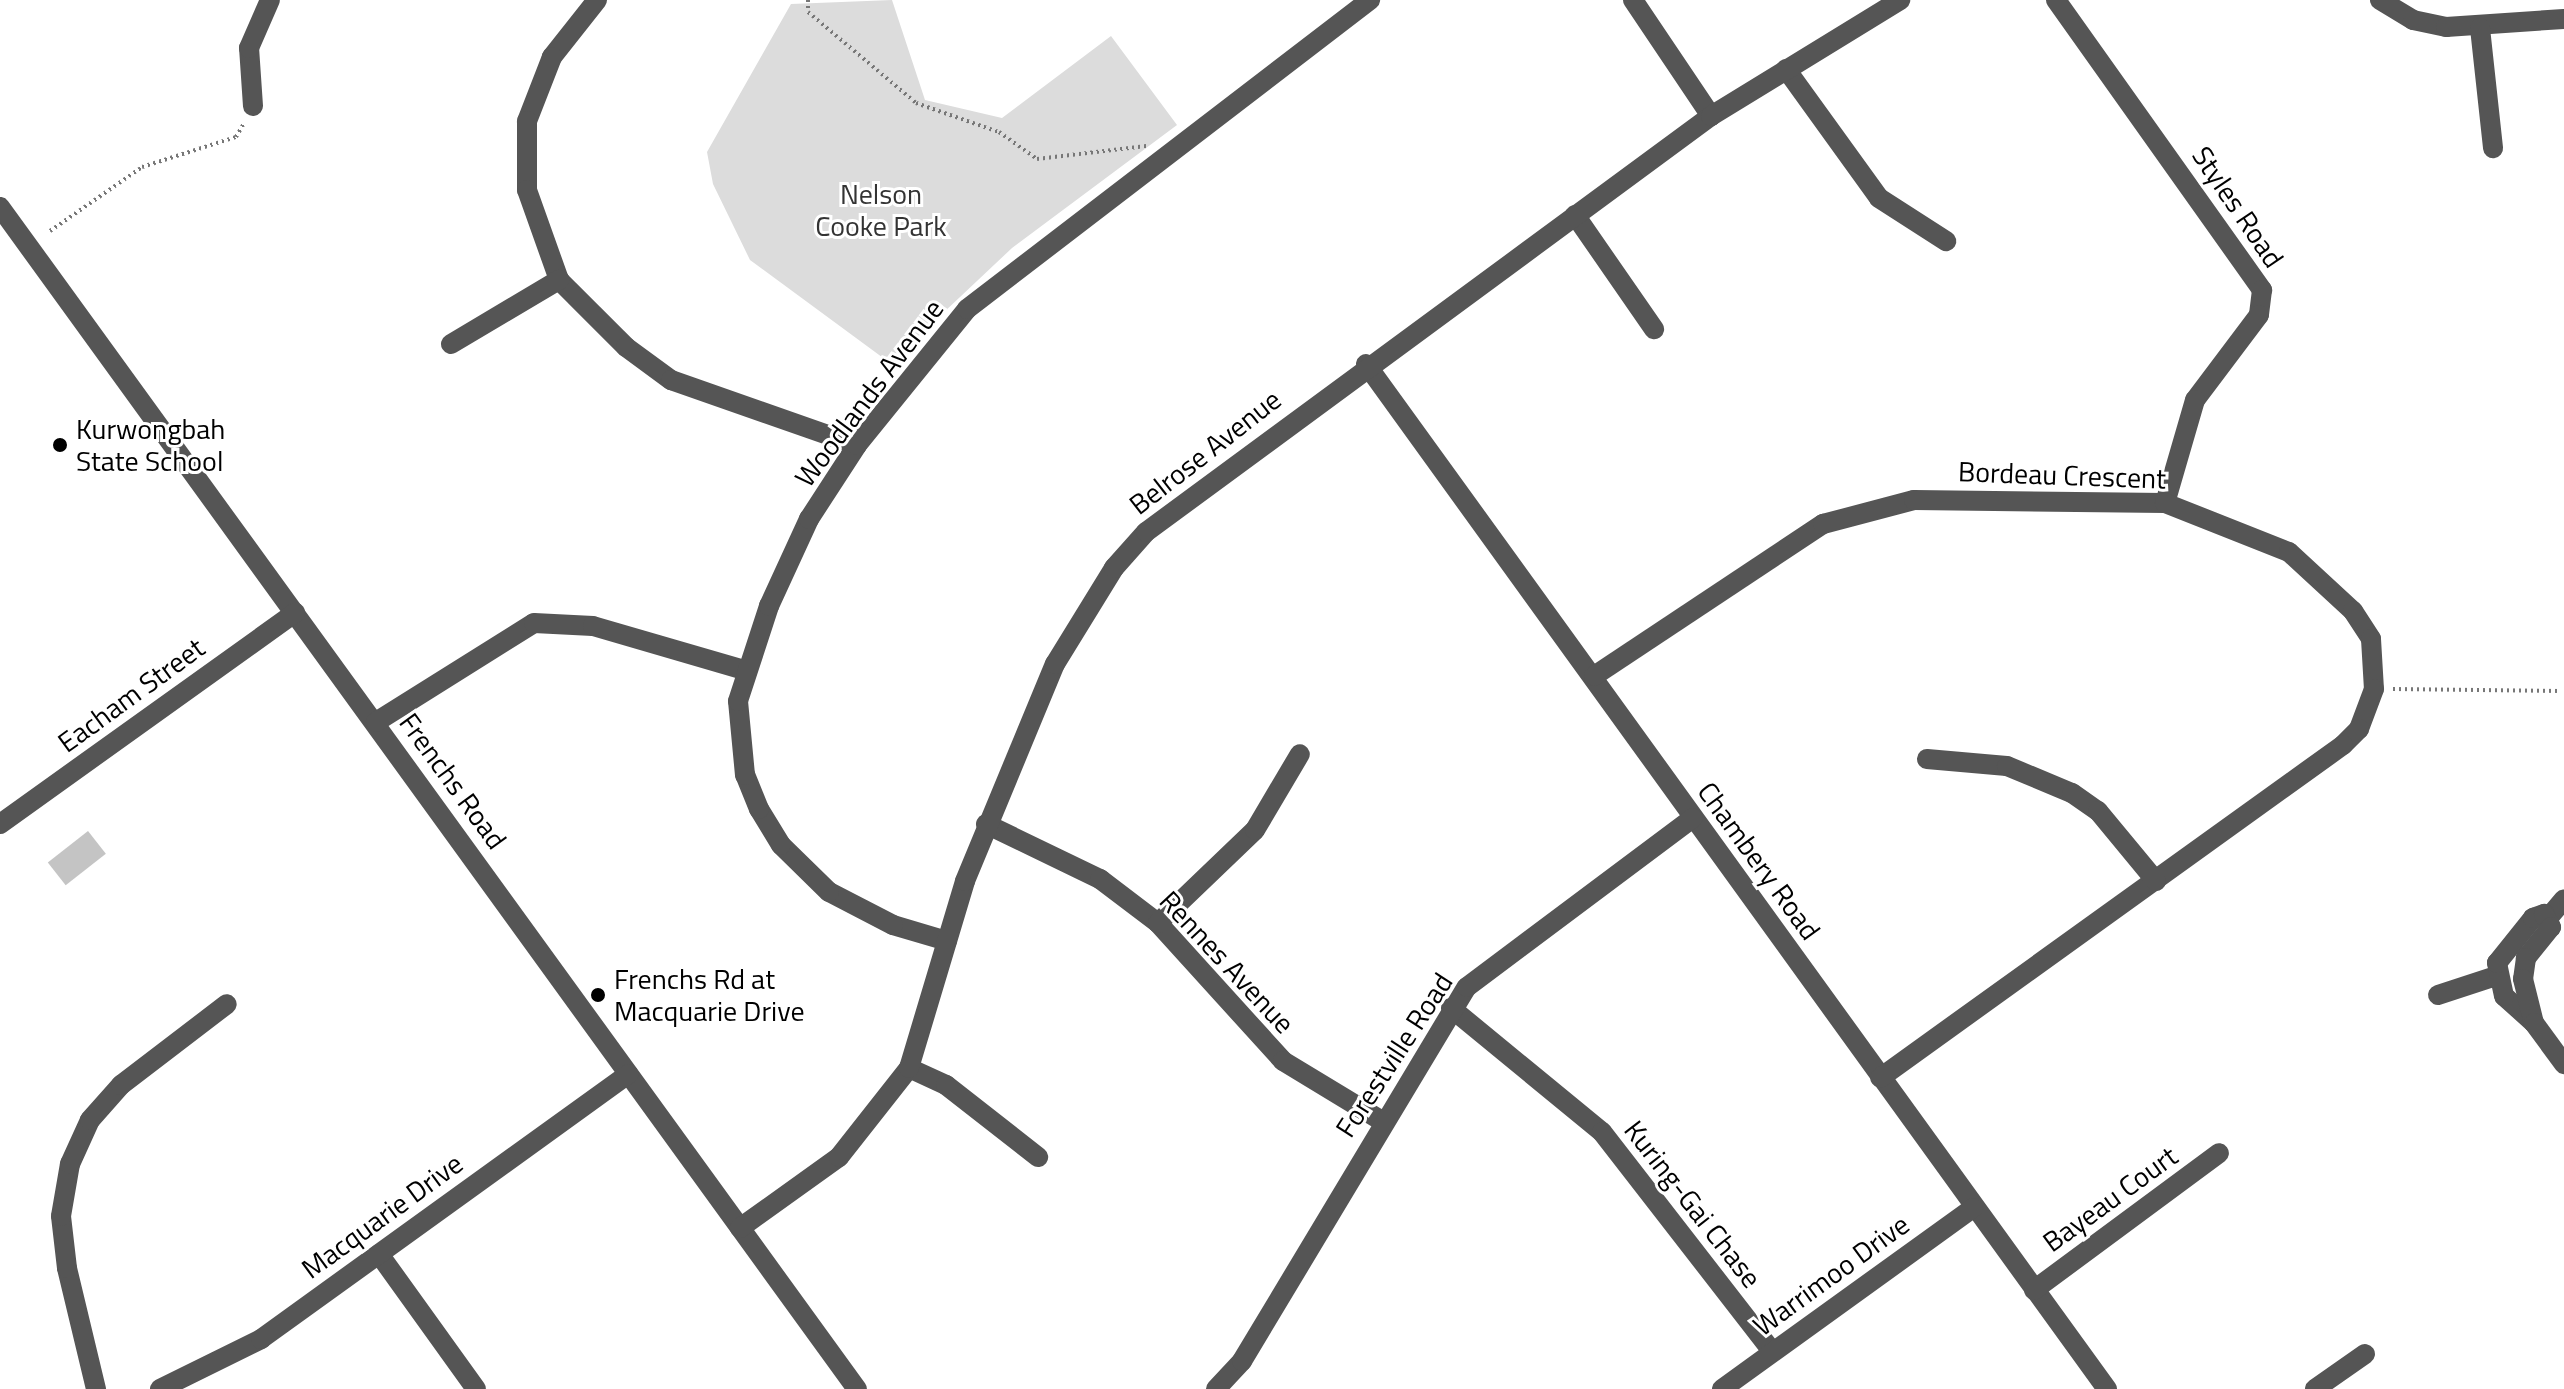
<!DOCTYPE html>
<style>
body{margin:0}
#map{position:relative;width:2564px;height:1389px;overflow:hidden;background:#fff;font-family:"Titillium Web",sans-serif}
div>[style]{position:absolute}
.green>*{inset:0;background:#dcdcdc}
.building>*{inset:0;background:#c4c4c4;transform-origin:0 0}
.path>*{height:4px;margin-top:-2px;transform-origin:0;background:repeating-linear-gradient(90deg,#777 0 2px,transparent 0 6px)}
.minor>*{height:20px;margin:-10px;padding:0 10px;transform-origin:10px;border-radius:10px;background:#555}
.dots>*{width:22px;height:22px;translate:-50% -50%;box-sizing:border-box;border:4px solid #fff;border-radius:50%}
span{translate:-50% -50%;white-space:nowrap;text-align:center;line-height:1.15;-webkit-text-stroke:6px #fff;paint-order:stroke}
.park-label{font-size:28px;color:#333}
.street-label{font-size:28px;color:#000}
.poi-label{font-size:28px;color:#000}
.left{translate:0 -50%;text-align:left}
</style>
<div id="map">
<div class="green">
<div style="clip-path:polygon(892px 0,925px 100px,1002px 118px,1111px 36px,1177px 125px,1012px 248px,890px 363px,750px 260px,713px 184px,707px 152px,791px 4px)"></div>
</div>
<div class="building">
<div style="left:88px;top:831px;width:29px;height:51px;rotate:52deg"></div>
</div>
<div class="path">
<div style="left:808px;top:0;width:12px;rotate:90deg"></div>
<div style="left:808px;top:12px;width:141px;rotate:40.1deg"></div>
<div style="left:916px;top:103px;width:88px;rotate:19.3deg"></div>
<div style="left:999px;top:132px;width:47px;rotate:35.4deg"></div>
<div style="left:1037px;top:159px;width:110px;rotate:-6.8deg"></div>
<div style="left:50px;top:231px;width:112px;rotate:-34.8deg"></div>
<div style="left:142px;top:167px;width:99px;rotate:-17.7deg"></div>
<div style="left:236px;top:137px;width:16px;rotate:-60deg"></div>
<div style="left:2393px;top:689px;width:167px;rotate:0.7deg"></div>
</div>
<div class="minor">
<div style="left:597px;top:0;width:73px;rotate:128.3deg"></div>
<div style="left:552px;top:57px;width:69px;rotate:111.3deg"></div>
<div style="left:527px;top:121px;width:69px;rotate:90deg"></div>
<div style="left:527px;top:190px;width:96px;rotate:70.4deg"></div>
<div style="left:559px;top:280px;width:95px;rotate:45deg"></div>
<div style="left:626px;top:347px;width:56px;rotate:36.3deg"></div>
<div style="left:671px;top:380px;width:197px;rotate:19.3deg"></div>
<div style="left:1633px;top:0;width:140px;rotate:56.1deg"></div>
<div style="left:2056px;top:0;width:356px;rotate:54.6deg"></div>
<div style="left:2262px;top:290px;width:25px;rotate:97deg"></div>
<div style="left:2259px;top:315px;width:106px;rotate:127deg"></div>
<div style="left:2195px;top:400px;width:107px;rotate:106.2deg"></div>
<div style="left:2380px;top:0;width:39px;rotate:31deg"></div>
<div style="left:2413px;top:20px;width:34px;rotate:12deg"></div>
<div style="left:2446px;top:27px;width:118px;rotate:-3.9deg"></div>
<div style="left:2480px;top:28px;width:121px;rotate:83.8deg"></div>
<div style="left:1786px;top:69px;width:159px;rotate:54.2deg"></div>
<div style="left:1879px;top:198px;width:80px;rotate:32.7deg"></div>
<div style="left:253px;top:106px;width:58px;rotate:-93.9deg"></div>
<div style="left:249px;top:48px;width:52px;rotate:-66.4deg"></div>
<div style="left:0;top:207px;width:1460px;rotate:54.06deg"></div>
<div style="left:1575px;top:215px;width:139px;rotate:55.3deg"></div>
<div style="left:451px;top:344px;width:126px;rotate:-30.7deg"></div>
<div style="left:1366px;top:364px;width:1265px;rotate:54.14deg"></div>
<div style="left:1594px;top:676px;width:275px;rotate:-33.6deg"></div>
<div style="left:1823px;top:524px;width:94px;rotate:-14.8deg"></div>
<div style="left:1914px;top:500px;width:251px;rotate:0.7deg"></div>
<div style="left:2165px;top:503px;width:133px;rotate:21.6deg"></div>
<div style="left:2289px;top:552px;width:87px;rotate:42.7deg"></div>
<div style="left:2353px;top:611px;width:33px;rotate:57deg"></div>
<div style="left:2371px;top:639px;width:50px;rotate:86.6deg"></div>
<div style="left:2374px;top:689px;width:43px;rotate:110.6deg"></div>
<div style="left:2359px;top:729px;width:23px;rotate:135deg"></div>
<div style="left:2343px;top:745px;width:570px;rotate:144.28deg"></div>
<div style="left:376px;top:722px;width:186px;rotate:-32.1deg"></div>
<div style="left:534px;top:623px;width:59px;rotate:2.9deg"></div>
<div style="left:593px;top:626px;width:157px;rotate:16.2deg"></div>
<div style="left:1927px;top:759px;width:80px;rotate:5deg"></div>
<div style="left:2007px;top:766px;width:70px;rotate:22.6deg"></div>
<div style="left:2072px;top:793px;width:32px;rotate:35deg"></div>
<div style="left:2098px;top:811px;width:91px;rotate:50.4deg"></div>
<div style="left:0;top:824px;width:363px;rotate:-35.6deg"></div>
<div style="left:986px;top:824px;width:127px;rotate:25.8deg"></div>
<div style="left:1100px;top:879px;width:73px;rotate:37.2deg"></div>
<div style="left:1158px;top:923px;width:186px;rotate:47.8deg"></div>
<div style="left:1283px;top:1061px;width:116px;rotate:31.2deg"></div>
<div style="left:2549px;top:917px;width:23px;rotate:-50deg"></div>
<div style="left:1158px;top:923px;width:134px;rotate:-43.8deg"></div>
<div style="left:1255px;top:830px;width:88px;rotate:-59.4deg"></div>
<div style="left:947px;top:941px;width:56px;rotate:-163.5deg"></div>
<div style="left:893px;top:925px;width:72px;rotate:-152.7deg"></div>
<div style="left:829px;top:892px;width:67px;rotate:-135.6deg"></div>
<div style="left:781px;top:845px;width:42px;rotate:-121.4deg"></div>
<div style="left:759px;top:809px;width:37px;rotate:-112deg"></div>
<div style="left:745px;top:775px;width:74px;rotate:-95.4deg"></div>
<div style="left:738px;top:701px;width:100px;rotate:-71.9deg"></div>
<div style="left:769px;top:606px;width:96px;rotate:-65.3deg"></div>
<div style="left:809px;top:519px;width:88px;rotate:-57deg"></div>
<div style="left:857px;top:445px;width:175px;rotate:-51deg"></div>
<div style="left:967px;top:309px;width:508px;rotate:-37.48deg"></div>
<div style="left:2438px;top:995px;width:61px;rotate:-18.1deg"></div>
<div style="left:1451px;top:1008px;width:195px;rotate:39.4deg"></div>
<div style="left:1602px;top:1132px;width:277px;rotate:52.2deg"></div>
<div style="left:2534px;top:1023px;width:40px;rotate:-138deg"></div>
<div style="left:2504px;top:996px;width:34px;rotate:-102deg"></div>
<div style="left:2497px;top:963px;width:58px;rotate:-51.3deg"></div>
<div style="left:2533px;top:918px;width:12px;rotate:-20deg"></div>
<div style="left:2544px;top:914px;width:15px;rotate:62deg"></div>
<div style="left:2551px;top:927px;width:40px;rotate:129deg"></div>
<div style="left:2526px;top:958px;width:21px;rotate:98deg"></div>
<div style="left:2523px;top:979px;width:45px;rotate:76deg"></div>
<div style="left:2534px;top:1023px;width:51px;rotate:53.8deg"></div>
<div style="left:909px;top:1068px;width:41px;rotate:24.7deg"></div>
<div style="left:946px;top:1085px;width:117px;rotate:38deg"></div>
<div style="left:740px;top:1228px;width:122px;rotate:-35.6deg"></div>
<div style="left:839px;top:1157px;width:113px;rotate:-51.8deg"></div>
<div style="left:909px;top:1068px;width:195px;rotate:-73.3deg"></div>
<div style="left:965px;top:881px;width:235px;rotate:-67.5deg"></div>
<div style="left:1055px;top:664px;width:113px;rotate:-58.4deg"></div>
<div style="left:1114px;top:568px;width:48px;rotate:-48.4deg"></div>
<div style="left:1146px;top:532px;width:702px;rotate:-36.36deg"></div>
<div style="left:1711px;top:116px;width:222px;rotate:-31.5deg"></div>
<div style="left:379px;top:1254px;width:166px;rotate:54.3deg"></div>
<div style="left:2034px;top:1290px;width:230px;rotate:-36.5deg"></div>
<div style="left:96px;top:1389px;width:124px;rotate:-103.5deg"></div>
<div style="left:67px;top:1268px;width:52px;rotate:-96.6deg"></div>
<div style="left:61px;top:1216px;width:53px;rotate:-80.2deg"></div>
<div style="left:70px;top:1164px;width:48px;rotate:-65.6deg"></div>
<div style="left:90px;top:1120px;width:47px;rotate:-48.5deg"></div>
<div style="left:121px;top:1085px;width:133px;rotate:-37.4deg"></div>
<div style="left:160px;top:1389px;width:113px;rotate:-26.3deg"></div>
<div style="left:261px;top:1339px;width:453px;rotate:-35.8deg"></div>
<div style="left:1216px;top:1389px;width:38px;rotate:-47deg"></div>
<div style="left:1242px;top:1361px;width:436px;rotate:-59deg"></div>
<div style="left:1467px;top:987px;width:282px;rotate:-36.8deg"></div>
<div style="left:1722px;top:1389px;width:309px;rotate:-35.8deg"></div>
<div style="left:2315px;top:1389px;width:61px;rotate:-35deg"></div>
</div>
<div class="dots">
<div style="left:60px;top:445px;background:#000"></div>
<div style="left:598px;top:995px;background:#000"></div>
</div>
<div class="park-label">
<span style="left:881px;top:210px">Nelson<br>Cooke Park</span>
</div>
<div class="street-label">
<span style="left:2238px;top:207px;rotate:56deg">Styles Road</span>
<span style="left:869px;top:393px;rotate:-53deg">Woodlands Avenue</span>
<span style="left:1205px;top:452px;rotate:-38deg">Belrose Avenue</span>
<span style="left:2062px;top:475px;rotate:2deg">Bordeau Crescent</span>
<span style="left:131px;top:695px;rotate:-36deg">Eacham Street</span>
<span style="left:453px;top:781px;rotate:54deg">Frenchs Road</span>
<span style="left:1759px;top:861px;rotate:54deg">Chambery Road</span>
<span style="left:1227px;top:962px;rotate:47deg">Rennes Avenue</span>
<span style="left:1394px;top:1055px;rotate:-57deg">Forestville Road</span>
<span style="left:2110px;top:1199px;rotate:-36deg">Bayeau Court</span>
<span style="left:1693px;top:1204px;rotate:52deg">Kuring-Gai Chase</span>
<span style="left:382px;top:1216px;rotate:-36deg">Macquarie Drive</span>
<span style="left:1831px;top:1275px;rotate:-36deg">Warrimoo Drive</span>
</div>
<div class="poi-label">
<span class="left" style="left:76px;top:445px">Kurwongbah<br>State School</span>
<span class="left" style="left:614px;top:995px">Frenchs Rd at<br>Macquarie Drive</span>
</div>
</div>
